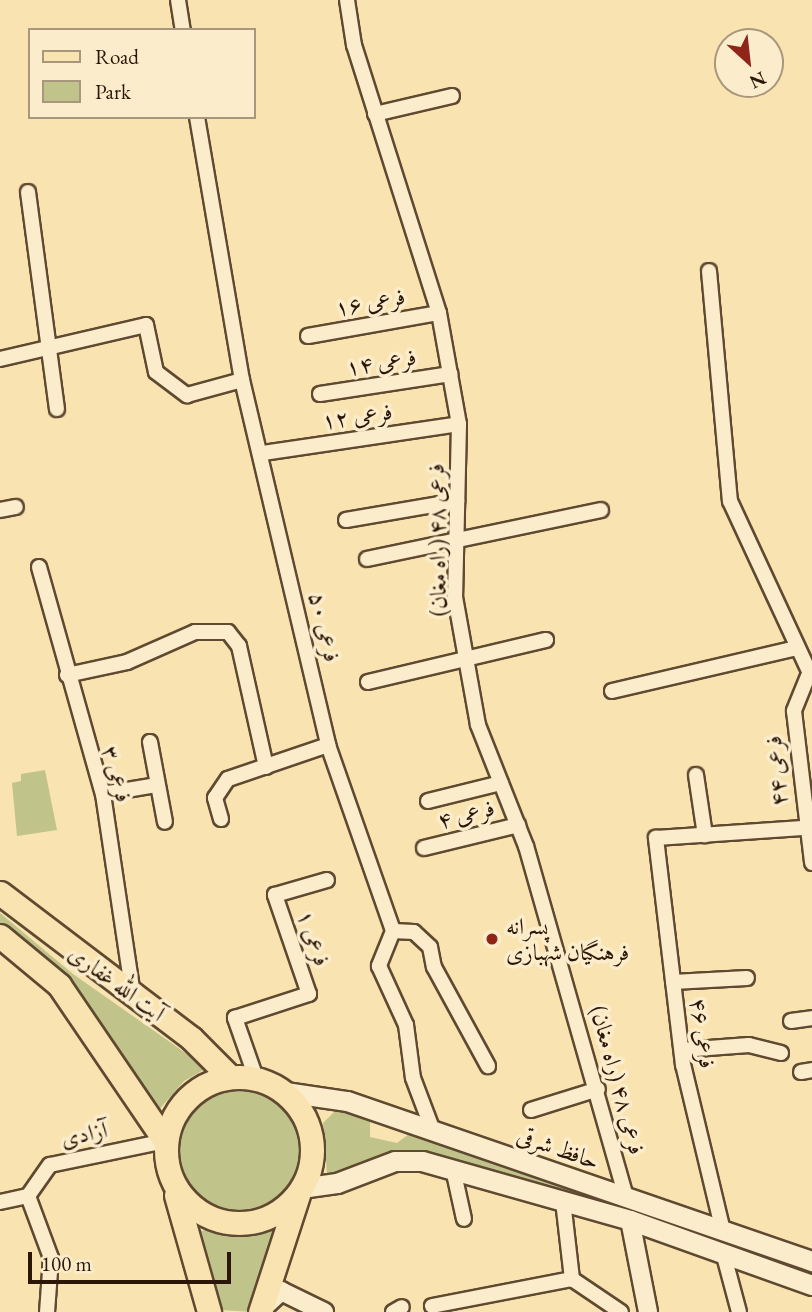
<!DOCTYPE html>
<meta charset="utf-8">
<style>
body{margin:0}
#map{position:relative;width:812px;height:1312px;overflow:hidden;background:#f9e3b0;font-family:"EB Garamond",Amiri,serif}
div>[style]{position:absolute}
.green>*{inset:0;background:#c0c38a}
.round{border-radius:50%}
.roads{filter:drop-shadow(2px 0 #5f4931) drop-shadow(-2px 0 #5f4931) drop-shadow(0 2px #5f4931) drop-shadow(0 -2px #5f4931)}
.minor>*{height:14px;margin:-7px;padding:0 7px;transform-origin:7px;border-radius:7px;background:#fbedcc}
.tertiary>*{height:18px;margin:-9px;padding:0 9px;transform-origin:9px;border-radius:9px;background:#fbedcc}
.secondary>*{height:19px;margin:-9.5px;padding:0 9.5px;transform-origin:9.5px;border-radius:9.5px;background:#fbedcc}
.primary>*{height:23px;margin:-11.5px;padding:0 11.5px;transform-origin:11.5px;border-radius:11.5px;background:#f9e3b0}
.primary>.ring{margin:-11.5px;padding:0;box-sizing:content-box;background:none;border:23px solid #f9e3b0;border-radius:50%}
.dots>*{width:19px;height:19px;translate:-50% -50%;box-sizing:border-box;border:4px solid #fbedcc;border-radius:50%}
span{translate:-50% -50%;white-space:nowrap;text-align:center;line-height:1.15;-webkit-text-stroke:7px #fbedcc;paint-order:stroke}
.street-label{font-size:23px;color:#2c1607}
.poi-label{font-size:23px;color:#2c1607}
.left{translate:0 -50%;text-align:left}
.legend{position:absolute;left:28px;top:28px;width:228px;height:91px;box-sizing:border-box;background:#fbedcc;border:2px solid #a8977d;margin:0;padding:9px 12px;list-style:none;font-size:21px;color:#2c1607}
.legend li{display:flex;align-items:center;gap:14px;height:35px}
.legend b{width:35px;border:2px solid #a8977d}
.north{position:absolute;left:714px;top:28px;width:70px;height:70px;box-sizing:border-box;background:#fbedcc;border:2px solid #a8977d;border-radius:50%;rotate:153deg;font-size:19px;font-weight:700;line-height:28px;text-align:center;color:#2c1607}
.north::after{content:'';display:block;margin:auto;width:24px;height:32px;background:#8f2418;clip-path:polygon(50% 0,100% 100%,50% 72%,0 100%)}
.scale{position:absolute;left:28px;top:1252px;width:203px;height:32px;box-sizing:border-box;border:4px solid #2c1607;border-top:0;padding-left:9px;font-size:21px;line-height:24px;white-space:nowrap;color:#2c1607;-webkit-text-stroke:5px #fbedcc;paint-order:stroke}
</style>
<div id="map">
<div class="green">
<div style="clip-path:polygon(45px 770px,57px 830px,17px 836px,12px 783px,21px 781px,21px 774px)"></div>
<div style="clip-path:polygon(0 913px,73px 974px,207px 1068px,184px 1081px,157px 1112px,76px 988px,0 925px)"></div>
<div class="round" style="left:176px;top:1087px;width:124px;height:124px"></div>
<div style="clip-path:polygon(351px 1110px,370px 1118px,370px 1137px,397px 1143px,413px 1131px,812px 1268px,812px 1279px,426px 1154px,327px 1174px,323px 1123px,334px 1112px)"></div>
<div style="clip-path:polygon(284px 1221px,253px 1312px,221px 1310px,199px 1231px)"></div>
</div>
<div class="roads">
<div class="minor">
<div style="left:178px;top:0;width:30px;rotate:81deg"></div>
<div style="left:347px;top:0;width:46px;rotate:81.2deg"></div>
<div style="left:354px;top:45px;width:281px;rotate:72.4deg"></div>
<div style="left:439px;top:313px;width:113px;rotate:79.8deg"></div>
<div style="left:459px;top:424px;width:173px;rotate:91.3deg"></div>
<div style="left:455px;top:597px;width:130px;rotate:79.8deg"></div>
<div style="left:478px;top:725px;width:130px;rotate:68.4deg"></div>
<div style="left:526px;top:846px;width:365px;rotate:74.1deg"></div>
<div style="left:375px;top:114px;width:79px;rotate:-13.2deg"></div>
<div style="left:197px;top:117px;width:267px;rotate:80.3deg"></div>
<div style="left:242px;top:380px;width:375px;rotate:76.7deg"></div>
<div style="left:328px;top:745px;width:197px;rotate:70.7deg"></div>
<div style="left:393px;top:931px;width:38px;rotate:112deg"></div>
<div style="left:379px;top:966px;width:65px;rotate:65.4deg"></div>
<div style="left:406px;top:1025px;width:53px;rotate:82.5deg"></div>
<div style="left:413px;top:1078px;width:57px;rotate:69.3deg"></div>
<div style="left:28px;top:192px;width:219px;rotate:82.4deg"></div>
<div style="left:709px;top:271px;width:231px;rotate:84.8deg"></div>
<div style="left:730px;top:501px;width:195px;rotate:65.1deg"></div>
<div style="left:308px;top:336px;width:133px;rotate:-10deg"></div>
<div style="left:0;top:359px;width:150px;rotate:-13.1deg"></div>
<div style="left:146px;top:325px;width:48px;rotate:78deg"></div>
<div style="left:156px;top:372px;width:39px;rotate:37deg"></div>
<div style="left:187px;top:395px;width:57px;rotate:-15.3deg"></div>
<div style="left:320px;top:394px;width:132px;rotate:-8.7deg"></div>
<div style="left:263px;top:453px;width:198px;rotate:-8.4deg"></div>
<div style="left:0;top:510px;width:16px;rotate:-11deg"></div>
<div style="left:346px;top:520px;width:113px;rotate:-9.7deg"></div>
<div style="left:367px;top:559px;width:239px;rotate:-11.8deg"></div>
<div style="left:39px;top:567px;width:236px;rotate:74.3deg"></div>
<div style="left:103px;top:794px;width:203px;rotate:81.5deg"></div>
<div style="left:67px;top:675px;width:61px;rotate:-12.2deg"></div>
<div style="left:127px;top:662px;width:74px;rotate:-23.8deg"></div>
<div style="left:195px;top:632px;width:33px"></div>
<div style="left:228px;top:632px;width:18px;rotate:52deg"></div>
<div style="left:239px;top:646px;width:124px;rotate:77.4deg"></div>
<div style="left:808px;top:676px;width:38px;rotate:112deg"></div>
<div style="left:794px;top:711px;width:153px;rotate:83.2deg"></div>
<div style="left:368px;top:682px;width:183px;rotate:-13.3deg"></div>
<div style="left:612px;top:691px;width:190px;rotate:-13.1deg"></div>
<div style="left:150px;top:742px;width:81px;rotate:79.4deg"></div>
<div style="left:696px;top:775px;width:61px;rotate:81.5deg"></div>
<div style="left:103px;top:794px;width:55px;rotate:-9.5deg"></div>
<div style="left:428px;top:801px;width:75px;rotate:-13.9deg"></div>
<div style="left:221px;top:819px;width:22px;rotate:-106deg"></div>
<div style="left:215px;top:798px;width:23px;rotate:-56deg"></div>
<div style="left:228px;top:779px;width:106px;rotate:-18.8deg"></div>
<div style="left:424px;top:848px;width:97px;rotate:-13.7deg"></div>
<div style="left:393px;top:931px;width:21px;rotate:3deg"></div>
<div style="left:414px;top:932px;width:22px;rotate:43deg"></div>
<div style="left:430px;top:947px;width:20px;rotate:79deg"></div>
<div style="left:434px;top:967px;width:113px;rotate:61.4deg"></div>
<div style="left:673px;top:982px;width:74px;rotate:-3.1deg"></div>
<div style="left:791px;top:1021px;width:21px;rotate:-8deg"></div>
<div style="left:682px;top:1050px;width:67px;rotate:-4.3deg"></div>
<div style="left:749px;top:1045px;width:33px;rotate:14deg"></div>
<div style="left:801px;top:1072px;width:11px;rotate:-10deg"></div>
<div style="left:256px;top:1078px;width:64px;rotate:-109.3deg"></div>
<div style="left:235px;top:1018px;width:78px;rotate:-18deg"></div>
<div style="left:309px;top:994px;width:105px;rotate:-109deg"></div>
<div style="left:275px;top:895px;width:54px;rotate:-16.1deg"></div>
<div style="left:531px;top:1110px;width:70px;rotate:-17.4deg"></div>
<div style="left:453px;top:1169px;width:51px;rotate:77.6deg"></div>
<div style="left:28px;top:1196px;width:38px;rotate:-55deg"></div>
<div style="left:50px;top:1165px;width:117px;rotate:-11.8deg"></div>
<div style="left:28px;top:1196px;width:66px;rotate:69.6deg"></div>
<div style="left:51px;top:1258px;width:54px;rotate:94.2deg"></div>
<div style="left:563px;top:1201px;width:79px;rotate:83.4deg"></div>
<div style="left:572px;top:1279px;width:59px;rotate:34deg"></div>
<div style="left:0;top:1202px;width:29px;rotate:-12deg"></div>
<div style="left:723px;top:1231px;width:171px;rotate:-103.5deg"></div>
<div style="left:683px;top:1065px;width:229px;rotate:-96.8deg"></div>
<div style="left:656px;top:838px;width:147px;rotate:-3.9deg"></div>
<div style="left:724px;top:1256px;width:58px;rotate:75deg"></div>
<div style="left:432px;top:1306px;width:143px;rotate:-10.9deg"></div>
<div style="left:393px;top:1312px;width:10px;rotate:-29deg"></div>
</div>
<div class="tertiary">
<div style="left:630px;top:1220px;width:94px;rotate:78.9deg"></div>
<div style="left:263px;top:1308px;width:25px;rotate:-43deg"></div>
<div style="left:281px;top:1291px;width:48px;rotate:26deg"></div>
</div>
<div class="secondary">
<div style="left:285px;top:1092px;width:63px;rotate:8.3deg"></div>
<div style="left:347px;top:1101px;width:492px;rotate:19deg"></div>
<div style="left:301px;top:1188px;width:36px;rotate:-8deg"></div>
<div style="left:337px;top:1183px;width:62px;rotate:-20.8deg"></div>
<div style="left:395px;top:1161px;width:27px"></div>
<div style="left:422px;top:1161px;width:216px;rotate:15.8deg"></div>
<div style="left:630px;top:1220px;width:193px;rotate:19.7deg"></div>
</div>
<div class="primary">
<div style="left:0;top:893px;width:240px;rotate:37.2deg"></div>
<div style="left:191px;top:1038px;width:55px;rotate:45deg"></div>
<div style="left:0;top:936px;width:77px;rotate:39.7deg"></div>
<div style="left:59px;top:985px;width:189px;rotate:55.8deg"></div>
<div class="ring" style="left:166px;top:1077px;width:123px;height:123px"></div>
<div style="left:176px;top:1195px;width:122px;rotate:74.2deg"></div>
<div style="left:260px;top:1312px;width:123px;rotate:-72deg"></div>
</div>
</div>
<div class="dots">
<div style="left:492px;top:939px;background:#8f2418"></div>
</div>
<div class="street-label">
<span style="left:370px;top:302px;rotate:-10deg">فرعی ۱۶</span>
<span style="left:381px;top:362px;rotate:-9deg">فرعی ۱۴</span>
<span style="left:357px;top:416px;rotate:-8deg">فرعی ۱۲</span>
<span style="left:437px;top:540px;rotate:-91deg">فرعی ۴۸ (راه مغان)</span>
<span style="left:325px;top:627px;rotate:77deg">فرعی ۵۰</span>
<span style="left:776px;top:771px;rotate:-95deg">فرعی ۴۴</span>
<span style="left:117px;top:774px;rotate:74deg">فرعی ۳</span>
<span style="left:466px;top:814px;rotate:-14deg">فرعی ۴</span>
<span style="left:314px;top:938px;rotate:71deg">فرعی ۱</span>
<span style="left:117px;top:983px;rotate:36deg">آیت الله غفاری</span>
<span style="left:703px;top:1033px;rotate:82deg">فرعی ۴۶</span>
<span style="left:618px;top:1080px;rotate:75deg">فرعی ۴۸ (راه مغان)</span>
<span style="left:84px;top:1134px;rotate:-12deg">آزادی</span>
<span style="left:558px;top:1148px;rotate:19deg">حافظ شرقی</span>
</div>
<div class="poi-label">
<span class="left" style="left:506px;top:939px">پسرانه<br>فرهنگیان شهبازی</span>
</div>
<ul class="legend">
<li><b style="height:9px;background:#f9e3b0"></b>Road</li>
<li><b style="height:19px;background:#c0c38a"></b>Park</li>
</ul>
<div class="north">N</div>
<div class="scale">100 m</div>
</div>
